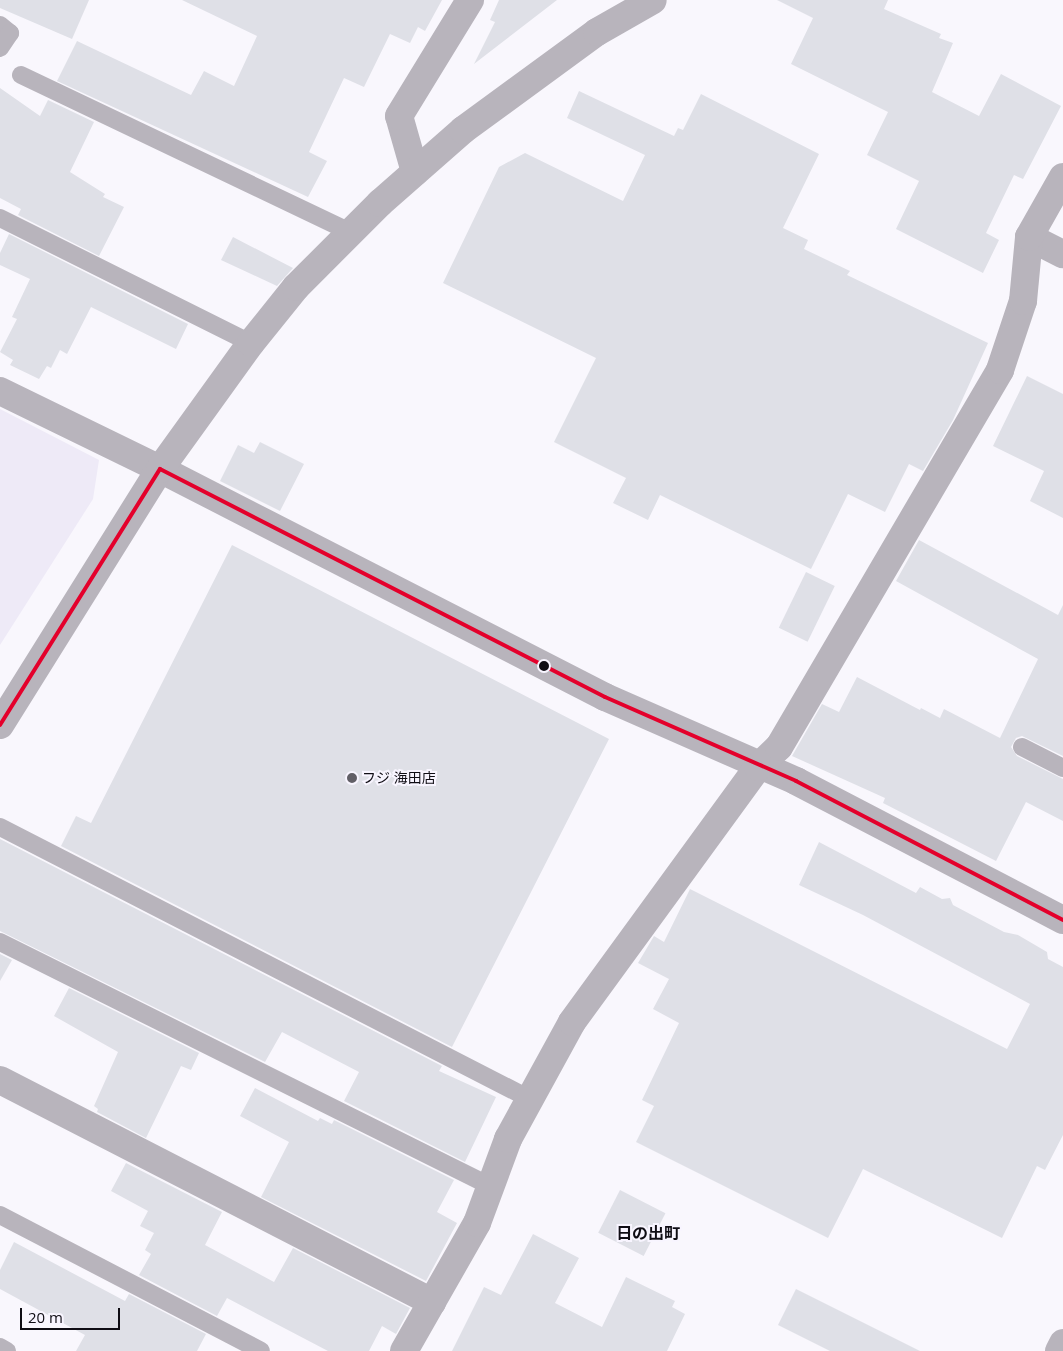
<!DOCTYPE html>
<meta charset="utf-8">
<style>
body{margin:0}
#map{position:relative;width:1063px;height:1351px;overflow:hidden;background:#f9f7fd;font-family:"Open Sans","Noto Sans JP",sans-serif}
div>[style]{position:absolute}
.built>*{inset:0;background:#eeeaf7}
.building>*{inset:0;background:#dfe0e7;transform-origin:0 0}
.lane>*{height:18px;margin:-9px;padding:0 9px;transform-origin:9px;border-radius:9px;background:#b8b4bc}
.street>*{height:28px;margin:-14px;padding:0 14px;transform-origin:14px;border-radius:14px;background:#b8b4bc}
.secondary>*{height:28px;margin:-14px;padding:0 14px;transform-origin:14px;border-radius:14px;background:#b8b4bc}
.bus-1>*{height:4px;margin:-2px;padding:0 2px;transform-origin:2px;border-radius:2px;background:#e4002b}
.dots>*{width:14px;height:14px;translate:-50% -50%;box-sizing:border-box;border:2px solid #f8f5ff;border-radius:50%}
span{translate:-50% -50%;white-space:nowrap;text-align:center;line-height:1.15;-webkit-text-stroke:4px #f8f5ff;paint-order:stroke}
.poi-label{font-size:14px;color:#0f0d14}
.left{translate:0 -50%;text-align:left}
.quarter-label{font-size:16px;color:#0f0d14;font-weight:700}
.scale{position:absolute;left:20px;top:1308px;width:100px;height:22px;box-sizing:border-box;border:2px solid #0f0d14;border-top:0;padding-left:6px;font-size:15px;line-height:18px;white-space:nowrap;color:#0f0d14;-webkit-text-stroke:4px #f8f5ff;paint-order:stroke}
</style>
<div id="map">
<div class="built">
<div style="clip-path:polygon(0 409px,99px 460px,93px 499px,0 645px)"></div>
</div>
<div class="building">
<div style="clip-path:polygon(0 0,89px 0,72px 39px,0 8px)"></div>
<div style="clip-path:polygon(182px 0,442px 0,425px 31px,418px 27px,410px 43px,390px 34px,364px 87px,344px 78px,309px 152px,327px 161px,308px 197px,57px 81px,77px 41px,191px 95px,204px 71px,234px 86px,257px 36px)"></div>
<div style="clip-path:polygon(499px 0,557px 0,474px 64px,495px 22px,490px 20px)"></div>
<div style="clip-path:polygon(777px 0,888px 0,884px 9px,941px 34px,939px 38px,953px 43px,932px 92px,979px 116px,1001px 74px,1061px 106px,1023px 179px,1014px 175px,986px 233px,999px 240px,983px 273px,896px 229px,919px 181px,867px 155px,888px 112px,791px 64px,813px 18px)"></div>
<div style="clip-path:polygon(0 88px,40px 116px,48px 100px,94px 122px,70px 172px,105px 194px,103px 197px,124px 207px,99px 256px,18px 215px,21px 209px,0 198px)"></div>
<div style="clip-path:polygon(579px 91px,674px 136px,678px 128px,683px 130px,701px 94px,819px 154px,783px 228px,808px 240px,804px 249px,850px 271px,847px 275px,988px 343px,953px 420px,923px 471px,909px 464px,885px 512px,848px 494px,811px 569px,660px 495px,648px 520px,613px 503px,626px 478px,554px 442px,596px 358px,443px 283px,499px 167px,525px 153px,623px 201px,645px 155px,567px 118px)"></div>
<div style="clip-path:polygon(9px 234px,188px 324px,176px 349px,91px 307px,67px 354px,60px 350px,51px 368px,47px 366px,39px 379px,10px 365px,13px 360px,0 352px,17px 319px,12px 317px,30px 279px,0 265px,0 253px)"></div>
<div style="clip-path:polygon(233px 237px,293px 268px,277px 286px,221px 260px)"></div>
<div style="clip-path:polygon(1027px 376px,1063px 394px,1063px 518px,1030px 501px,1044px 471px,993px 446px)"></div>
<div style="clip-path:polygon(260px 442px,304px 464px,280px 511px,220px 481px,238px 445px,254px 453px)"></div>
<div style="clip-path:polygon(919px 540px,1058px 615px,1063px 605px,1063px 756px,1022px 736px,1016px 738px,1011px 747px,1017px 756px,1063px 779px,1063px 821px,1026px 802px,996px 861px,883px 803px,885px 798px,792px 756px,822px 704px,839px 712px,857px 677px,920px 710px,921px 708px,940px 718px,944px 709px,1000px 738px,1038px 659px,896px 581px)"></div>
<div style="clip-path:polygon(232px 545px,609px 739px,452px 1047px,61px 846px,76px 816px,91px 823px)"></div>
<div style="left:806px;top:572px;width:32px;height:62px;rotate:26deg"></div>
<div style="clip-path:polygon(0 839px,442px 1066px,439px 1071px,496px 1097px,465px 1162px,344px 1101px,359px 1072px,282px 1032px,265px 1062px,0 931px)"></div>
<div style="clip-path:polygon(819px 842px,916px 893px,920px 887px,942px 899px,950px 898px,953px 905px,1004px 932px,1018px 935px,1047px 952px,1048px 959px,1063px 967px,1063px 1135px,1045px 1170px,1037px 1166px,1002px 1238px,863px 1169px,828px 1238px,636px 1142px,654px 1106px,642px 1100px,679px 1023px,653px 1009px,669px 979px,638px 963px,654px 936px,664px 942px,690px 889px,1007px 1049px,1030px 1004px,863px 915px,799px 885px)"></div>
<div style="clip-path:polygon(0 954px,12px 960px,0 981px)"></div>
<div style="clip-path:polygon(69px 988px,199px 1053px,191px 1070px,181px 1066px,146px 1138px,97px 1112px,98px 1109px,94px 1106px,118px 1052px,54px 1016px)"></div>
<div style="clip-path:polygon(255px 1088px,318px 1121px,320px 1118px,332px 1124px,334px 1120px,454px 1180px,437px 1212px,457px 1223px,426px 1281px,261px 1197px,289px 1142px,240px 1116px)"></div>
<div style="clip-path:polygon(126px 1163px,222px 1212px,205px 1245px,274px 1282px,293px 1248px,410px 1308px,396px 1334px,382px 1326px,369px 1351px,328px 1351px,227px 1298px,217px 1316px,139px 1275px,151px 1254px,145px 1250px,154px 1233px,140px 1226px,148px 1211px,111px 1191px)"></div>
<div style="left:620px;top:1190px;width:51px;height:48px;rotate:27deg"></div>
<div style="clip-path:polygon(533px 1234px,579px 1258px,555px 1303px,602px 1327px,626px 1277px,675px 1301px,672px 1307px,685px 1314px,667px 1351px,452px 1351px,484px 1287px,501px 1295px)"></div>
<div style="clip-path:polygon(14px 1242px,125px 1301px,129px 1294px,206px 1334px,197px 1351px,76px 1351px,85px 1335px,0 1289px,0 1270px)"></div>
<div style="clip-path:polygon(796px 1289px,920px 1351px,830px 1351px,778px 1325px)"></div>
</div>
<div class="lane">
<div style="left:0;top:25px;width:13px;rotate:39deg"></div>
<div style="left:10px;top:33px;width:18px;rotate:124deg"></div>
<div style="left:21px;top:75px;width:365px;rotate:25.5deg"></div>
<div style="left:0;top:218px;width:280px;rotate:26.5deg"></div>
<div style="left:1022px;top:747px;width:46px;rotate:27.1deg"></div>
<div style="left:0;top:827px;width:596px;rotate:27.17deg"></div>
<div style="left:0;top:942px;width:547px;rotate:26.47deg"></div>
<div style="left:0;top:1215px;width:294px;rotate:27.5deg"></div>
<div style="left:0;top:1347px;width:8px;rotate:30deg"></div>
</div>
<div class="street">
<div style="left:415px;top:172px;width:58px;rotate:-105.9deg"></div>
<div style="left:399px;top:116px;width:136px;rotate:-58.5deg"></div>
<div style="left:1029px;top:237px;width:38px;rotate:27deg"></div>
<div style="left:0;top:391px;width:178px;rotate:26deg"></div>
<div style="left:160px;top:469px;width:500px;rotate:27.13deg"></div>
<div style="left:605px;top:697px;width:209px;rotate:23.7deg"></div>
<div style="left:796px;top:781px;width:301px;rotate:27.5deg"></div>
<div style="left:0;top:1080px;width:486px;rotate:27.2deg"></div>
<div style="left:404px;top:1351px;width:147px;rotate:-60.3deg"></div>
<div style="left:477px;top:1223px;width:90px;rotate:-69.7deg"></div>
<div style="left:508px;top:1139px;width:133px;rotate:-61.3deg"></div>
<div style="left:572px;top:1022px;width:316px;rotate:-53.9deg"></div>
<div style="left:758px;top:767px;width:29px;rotate:-44deg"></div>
<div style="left:779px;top:747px;width:437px;rotate:-59.6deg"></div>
<div style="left:1000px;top:370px;width:73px;rotate:-71.6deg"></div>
<div style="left:1023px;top:301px;width:64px;rotate:-84.6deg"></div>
<div style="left:1029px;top:237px;width:69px;rotate:-60.5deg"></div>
</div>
<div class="secondary">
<div style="left:0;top:725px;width:302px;rotate:-58deg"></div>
<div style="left:160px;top:469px;width:155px;rotate:-54.2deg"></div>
<div style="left:251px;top:343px;width:72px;rotate:-51.2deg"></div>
<div style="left:296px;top:287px;width:119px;rotate:-45deg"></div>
<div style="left:380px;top:203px;width:111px;rotate:-41.3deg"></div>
<div style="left:463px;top:130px;width:166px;rotate:-36.2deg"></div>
<div style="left:597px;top:32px;width:64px;rotate:-29.7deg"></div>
<div style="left:1059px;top:1351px;width:9px;rotate:-63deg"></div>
</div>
<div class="bus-1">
<div style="left:160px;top:469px;width:500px;rotate:27.13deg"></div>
<div style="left:605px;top:697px;width:209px;rotate:23.7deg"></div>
<div style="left:796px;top:781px;width:301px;rotate:27.5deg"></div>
<div style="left:0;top:725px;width:302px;rotate:-58deg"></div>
</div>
<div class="dots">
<div style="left:544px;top:666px;background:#0f0d14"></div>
<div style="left:352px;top:778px;background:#615f66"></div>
</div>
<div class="poi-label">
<span class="left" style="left:362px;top:778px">フジ 海田店</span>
</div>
<div class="quarter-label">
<span style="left:648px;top:1233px">日の出町</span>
</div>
<div class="scale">20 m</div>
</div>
